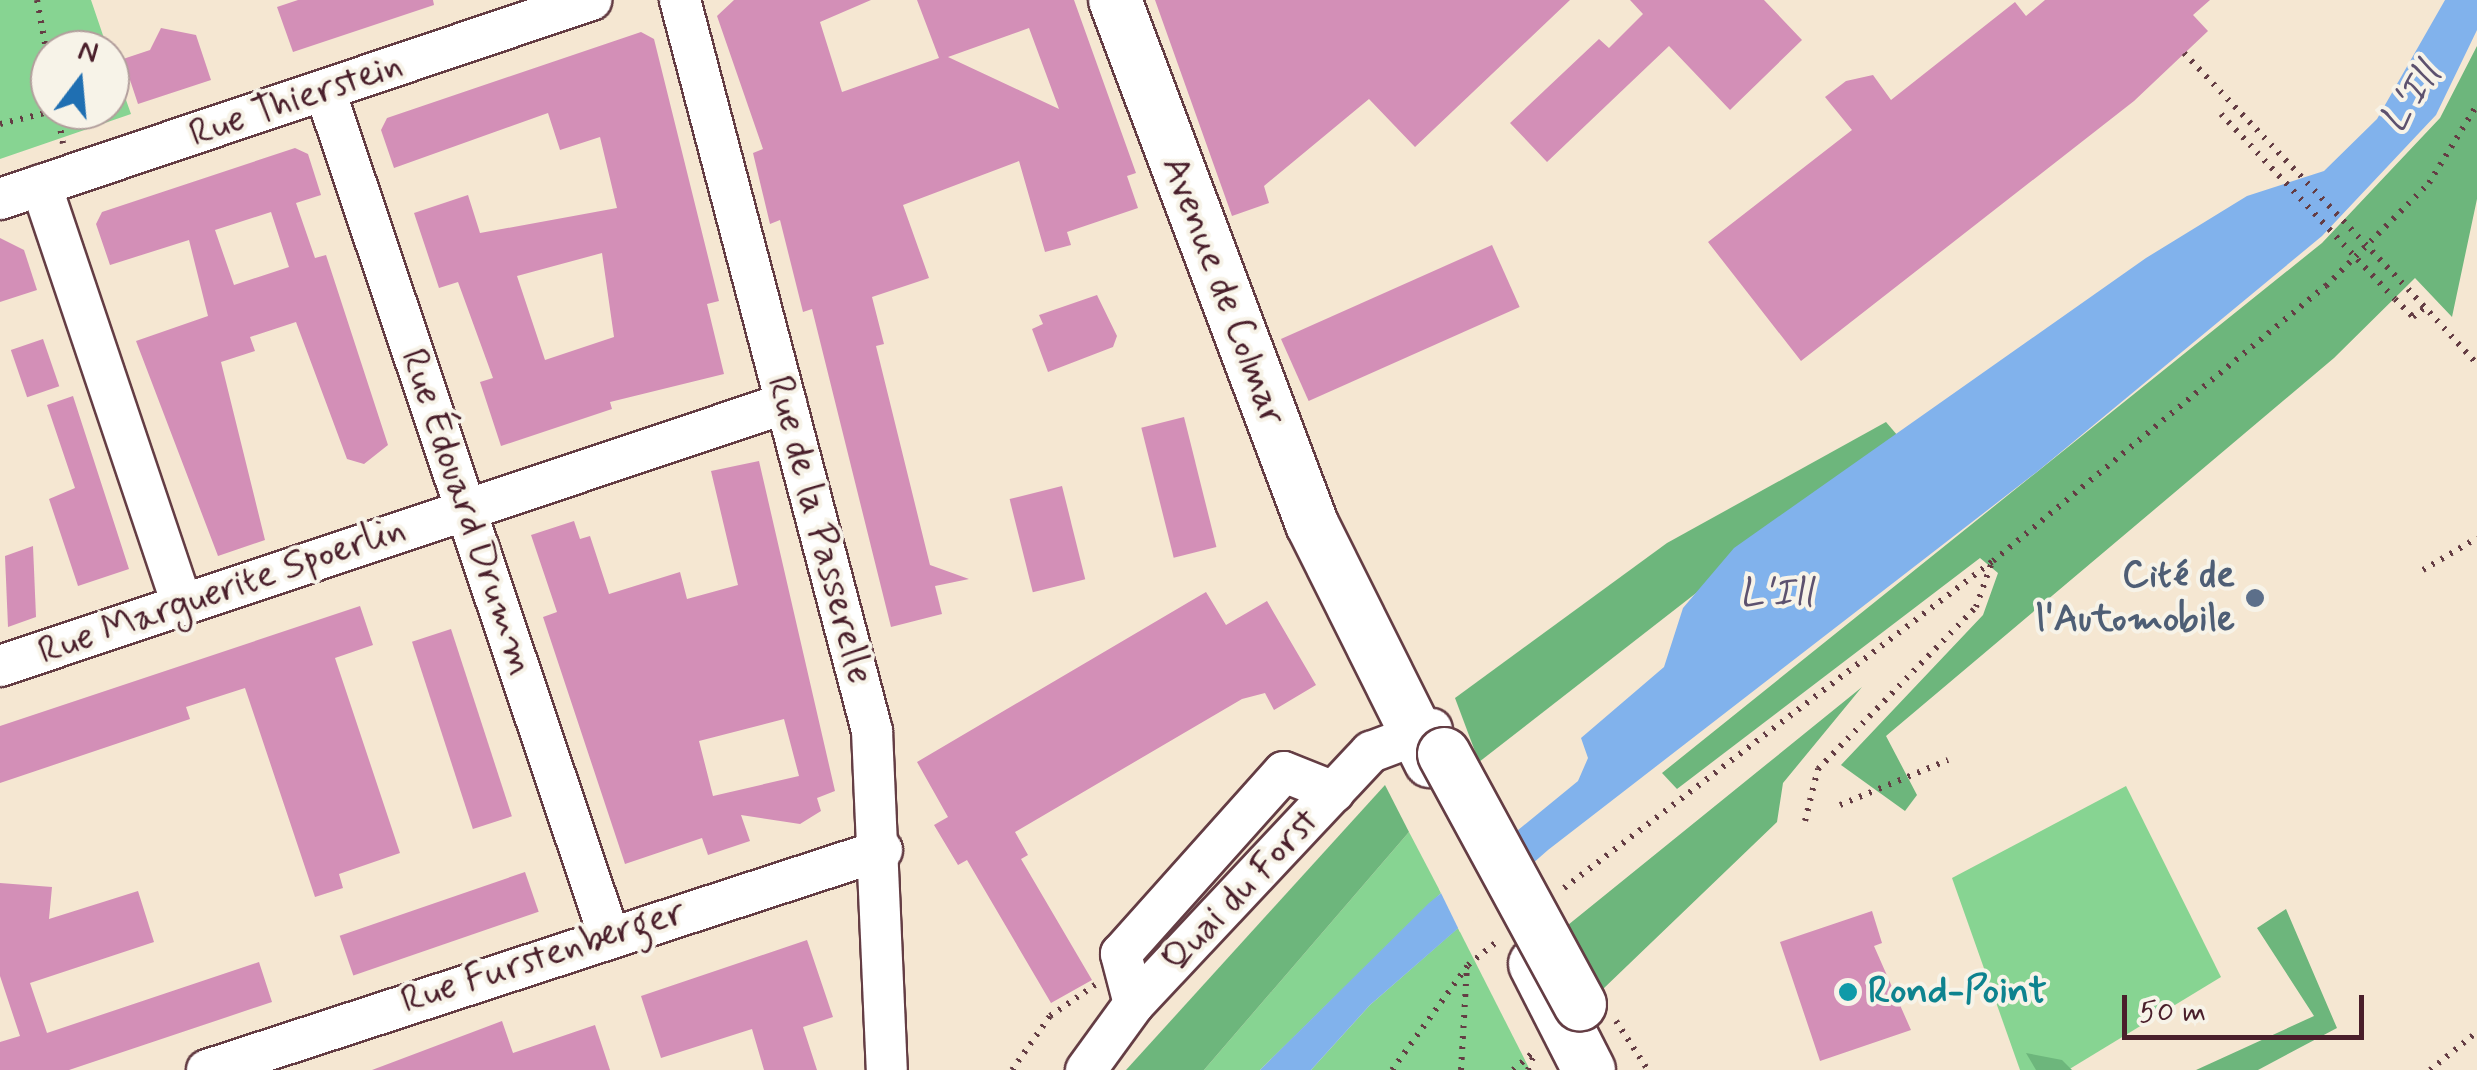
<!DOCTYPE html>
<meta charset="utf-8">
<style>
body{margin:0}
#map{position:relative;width:2477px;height:1070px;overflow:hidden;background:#f5e7d2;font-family:Mynerve,sans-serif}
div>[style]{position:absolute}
.green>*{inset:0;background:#87d492}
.forest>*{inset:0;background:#6db67c}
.water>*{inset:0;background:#81b2ec}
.pier>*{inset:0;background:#f5e7d2}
.building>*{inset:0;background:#d38fb7;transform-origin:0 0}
.path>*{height:6px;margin-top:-3px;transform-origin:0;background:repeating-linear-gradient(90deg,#643d44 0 2.5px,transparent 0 10.5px)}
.roads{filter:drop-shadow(2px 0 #643d44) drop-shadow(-2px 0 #643d44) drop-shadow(0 2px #643d44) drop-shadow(0 -2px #643d44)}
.minor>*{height:40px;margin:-20px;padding:0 20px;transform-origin:20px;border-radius:20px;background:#fff}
.major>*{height:52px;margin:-26px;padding:0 26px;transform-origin:26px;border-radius:26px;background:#fff}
.path-bridge>*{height:6px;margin-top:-3px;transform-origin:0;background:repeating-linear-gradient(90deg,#643d44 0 2.5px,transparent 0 10.5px)}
.bridges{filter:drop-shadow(2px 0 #643d44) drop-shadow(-2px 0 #643d44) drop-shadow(0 2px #643d44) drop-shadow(0 -2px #643d44)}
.major-bridge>*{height:52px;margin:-26px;padding:0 26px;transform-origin:26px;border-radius:26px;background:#fff}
.dots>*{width:28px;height:28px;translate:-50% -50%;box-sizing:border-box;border:5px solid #f7f3e8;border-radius:50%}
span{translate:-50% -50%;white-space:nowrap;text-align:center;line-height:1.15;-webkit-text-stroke:8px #f7f3e8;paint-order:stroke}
.street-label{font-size:38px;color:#4a1f2b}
.service-label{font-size:38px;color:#4e5e75;font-weight:700}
.right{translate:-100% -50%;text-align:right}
.culture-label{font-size:38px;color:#0d838f;font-weight:700}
.left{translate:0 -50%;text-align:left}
.water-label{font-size:40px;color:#5d526f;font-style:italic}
.north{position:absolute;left:30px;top:30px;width:100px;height:100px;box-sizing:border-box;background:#f7f3e8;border:2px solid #b29e9c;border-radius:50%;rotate:16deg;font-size:28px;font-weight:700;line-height:40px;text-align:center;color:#4a1f2b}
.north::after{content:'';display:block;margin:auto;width:35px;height:45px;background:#1f6fb2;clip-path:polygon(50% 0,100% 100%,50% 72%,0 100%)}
.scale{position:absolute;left:2122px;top:995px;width:242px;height:45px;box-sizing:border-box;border:5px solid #4a1f2b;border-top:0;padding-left:12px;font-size:30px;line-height:35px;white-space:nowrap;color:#4a1f2b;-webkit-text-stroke:8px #f7f3e8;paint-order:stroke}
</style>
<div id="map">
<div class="green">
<div style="clip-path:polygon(0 0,91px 0,108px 50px,50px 50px,50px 110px,110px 110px,110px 55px,131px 114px,0 159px)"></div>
<div style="clip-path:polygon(2126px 786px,2221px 977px,2068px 1070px,2020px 1070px,1952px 878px)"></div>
<div style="clip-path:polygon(1409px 832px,1441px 893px,1260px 1070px,1204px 1070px)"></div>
<div style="clip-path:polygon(1458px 928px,1530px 1070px,1311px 1070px,1370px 1005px)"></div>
</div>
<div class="forest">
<div style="clip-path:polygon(2477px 46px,2477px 199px,2452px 317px,2415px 278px,2334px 358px,1886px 736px,1917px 795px,1905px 811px,1841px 765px,1983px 615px,1998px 573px,1980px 558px,1677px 789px,1662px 773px,2322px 243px,2440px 118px)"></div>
<div style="clip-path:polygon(1886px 422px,1898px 436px,1479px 762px,1455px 698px,1667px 543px)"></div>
<div style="clip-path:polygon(1862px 687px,1783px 783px,1777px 822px,1603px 989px,1568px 925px)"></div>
<div style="clip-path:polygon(1385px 785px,1409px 832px,1204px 1070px,1126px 1070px)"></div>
<div style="clip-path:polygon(2286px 909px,2337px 1028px,2258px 1070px,2196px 1070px,2314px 1016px,2257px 928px)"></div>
<div style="clip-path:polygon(2026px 1053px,2062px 1060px,2072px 1070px,2036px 1070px)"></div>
</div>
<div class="water">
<div style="clip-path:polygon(2445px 0,2477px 0,2477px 30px,2436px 115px,2322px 236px,2038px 471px,1548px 850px,1370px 1005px,1311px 1070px,1260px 1070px,1429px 903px,1578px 781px,1588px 758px,1581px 738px,1664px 667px,1683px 608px,1734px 548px,2146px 258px,2247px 196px,2324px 171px,2377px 119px)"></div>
</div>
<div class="pier">
<div style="clip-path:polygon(1515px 827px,1536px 866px,1460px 932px,1439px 889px)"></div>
</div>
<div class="building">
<div style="clip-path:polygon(298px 0,433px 0,434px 5px,293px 52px,277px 7px)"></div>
<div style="clip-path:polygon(evenodd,871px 0,820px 22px,842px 92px,939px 58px,917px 0,1074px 0,1136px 173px,1127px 176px,1138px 208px,1067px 232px,1071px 245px,1045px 252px,1019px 161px,903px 205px,929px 278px,872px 297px,884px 344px,876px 346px,930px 565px,969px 579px,935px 586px,942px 614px,891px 627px,812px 309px,803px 312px,780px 220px,770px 224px,753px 153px,763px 149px,717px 16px,734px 0,871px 0,1029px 28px,1059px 109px,948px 57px,1029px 28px)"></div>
<div style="clip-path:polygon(1155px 0,1570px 0,1415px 147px,1369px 99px,1264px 186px,1269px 203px,1232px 216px)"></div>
<div style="clip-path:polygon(1630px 0,1764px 0,1802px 40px,1730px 110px,1669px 46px,1547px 162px,1510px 123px,1599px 39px,1609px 48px,1643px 14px)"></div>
<div style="clip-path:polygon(2045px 0,2210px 0,2193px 15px,2208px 31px,2134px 101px,1801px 361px,1708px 242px,1852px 130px,1825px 97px,1846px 81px,1873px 75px,1891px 100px,2015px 2px,2026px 16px)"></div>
<div style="clip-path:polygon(161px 28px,196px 35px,211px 80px,138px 104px,123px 59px,150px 50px)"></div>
<div style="clip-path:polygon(evenodd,641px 32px,654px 39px,719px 301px,707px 304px,724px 374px,610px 402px,612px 409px,501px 446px,480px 382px,493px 378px,458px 282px,439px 288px,414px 213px,468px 195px,480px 233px,617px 208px,600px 137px,560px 150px,548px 113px,394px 168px,381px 130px,387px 118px,641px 32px,602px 253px,614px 337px,545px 360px,517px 276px,602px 253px)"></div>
<div style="clip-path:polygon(evenodd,295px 148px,308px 154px,321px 195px,296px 203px,315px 258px,326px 255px,388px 445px,364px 464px,347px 459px,296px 322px,250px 337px,255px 351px,221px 362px,265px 540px,218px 556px,136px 341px,208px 316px,189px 240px,110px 265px,96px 224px,102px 212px,295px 148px,271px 212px,289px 267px,234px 285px,215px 230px,271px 212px)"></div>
<div style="clip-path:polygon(0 238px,24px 250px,37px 290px,0 302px)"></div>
<div style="left:1492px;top:245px;width:68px;height:231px;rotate:66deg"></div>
<div style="clip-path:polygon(1097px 295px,1117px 336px,1113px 347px,1048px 372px,1032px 329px,1043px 324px,1039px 315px)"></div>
<div style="left:43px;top:339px;width:50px;height:34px;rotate:71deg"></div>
<div style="clip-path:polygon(73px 396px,129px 569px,78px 586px,49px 499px,75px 488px,47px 405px)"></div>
<div style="left:1184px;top:417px;width:134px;height:44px;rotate:76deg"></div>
<div style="clip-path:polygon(evenodd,759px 461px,835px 791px,817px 798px,821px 811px,800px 824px,741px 815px,750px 841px,708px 855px,702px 838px,625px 864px,543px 617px,557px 612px,531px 535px,574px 521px,580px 539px,590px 536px,609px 594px,680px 572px,687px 599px,738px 585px,711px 471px,759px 461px,784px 719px,799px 776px,713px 796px,699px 741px,784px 719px)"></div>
<div style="left:1062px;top:486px;width:96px;height:54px;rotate:76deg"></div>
<div style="clip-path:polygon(33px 546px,36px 617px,8px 627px,5px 556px)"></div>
<div style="clip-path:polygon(1206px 592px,1226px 625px,1267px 601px,1316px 685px,1274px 710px,1265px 693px,1242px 699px,1015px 832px,1028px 855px,1021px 859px,1092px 980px,1051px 1003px,967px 860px,958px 865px,934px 825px,948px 817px,917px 762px)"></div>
<div style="clip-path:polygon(360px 606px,373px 645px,335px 658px,400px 853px,339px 874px,343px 888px,315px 897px,245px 688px,186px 707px,190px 719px,0 783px,0 726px)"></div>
<div style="left:451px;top:629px;width:197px;height:41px;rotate:72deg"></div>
<div style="left:525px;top:872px;width:42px;height:196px;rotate:71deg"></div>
<div style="clip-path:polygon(0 883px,52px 887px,49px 919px,138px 891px,154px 942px,30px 983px,47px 1033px,259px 962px,272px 1002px,69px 1070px,0 1070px,0 1042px,20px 1036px,0 976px)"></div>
<div style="clip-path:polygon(1872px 911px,1882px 943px,1874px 946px,1911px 1030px,1820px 1061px,1780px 942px)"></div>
<div style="clip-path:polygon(807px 940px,833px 1017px,803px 1027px,817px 1070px,764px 1070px,752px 1029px,661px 1058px,641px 996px)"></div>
<div style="clip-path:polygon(502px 1021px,513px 1053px,595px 1025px,610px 1070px,372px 1070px)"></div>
</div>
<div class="path">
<div style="left:37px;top:0;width:72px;rotate:79.6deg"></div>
<div style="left:57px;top:110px;width:34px;rotate:80deg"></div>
<div style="left:0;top:124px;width:59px;rotate:-13.8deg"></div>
<div style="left:2408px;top:289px;width:102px;rotate:47.4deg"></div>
<div style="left:2395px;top:299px;width:25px;rotate:45deg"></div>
<div style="left:2413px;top:317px;width:14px;rotate:-39deg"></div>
<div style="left:2423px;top:570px;width:63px;rotate:-30.7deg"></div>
<div style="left:1840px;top:805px;width:117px;rotate:-22.6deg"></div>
<div style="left:1805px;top:821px;width:54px;rotate:-76deg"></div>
<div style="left:1818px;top:769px;width:226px;rotate:-45.7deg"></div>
<div style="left:1976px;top:607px;width:48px;rotate:-70.4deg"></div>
<div style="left:1564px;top:888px;width:539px;rotate:-37.32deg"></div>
<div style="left:1993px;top:561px;width:432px;rotate:-39.6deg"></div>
<div style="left:2326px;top:286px;width:146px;rotate:-45deg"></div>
<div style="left:2429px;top:183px;width:92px;rotate:-58.4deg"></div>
<div style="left:1616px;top:1021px;width:59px;rotate:56.9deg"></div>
<div style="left:1012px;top:1070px;width:66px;rotate:-54.9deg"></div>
<div style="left:1050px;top:1016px;width:55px;rotate:-34.6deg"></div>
<div style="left:1392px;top:1070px;width:130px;rotate:-54.1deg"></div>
<div style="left:1468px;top:965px;width:40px;rotate:-39deg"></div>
<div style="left:1461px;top:1070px;width:104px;rotate:-86.7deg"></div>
<div style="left:1513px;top:1070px;width:29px;rotate:-41deg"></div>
<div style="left:1528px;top:1070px;width:19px;rotate:-69deg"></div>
<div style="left:2430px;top:1070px;width:60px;rotate:-39deg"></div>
</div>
<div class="roads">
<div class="minor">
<div style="left:680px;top:0;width:756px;rotate:75.28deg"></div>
<div style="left:872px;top:731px;width:339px;rotate:87.5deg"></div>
<div style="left:325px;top:91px;width:888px;rotate:71.42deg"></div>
<div style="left:41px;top:185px;width:442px;rotate:71.4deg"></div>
<div style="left:0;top:199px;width:624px;rotate:-18.61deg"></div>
<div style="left:0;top:666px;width:829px;rotate:-18.5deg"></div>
<div style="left:1134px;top:1004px;width:52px;rotate:-104.6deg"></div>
<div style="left:1121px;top:954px;width:244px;rotate:-48.2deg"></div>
<div style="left:1284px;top:772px;width:54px;rotate:21.8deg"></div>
<div style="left:207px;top:1070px;width:710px;rotate:-18.05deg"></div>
<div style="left:1086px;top:1070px;width:82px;rotate:-54deg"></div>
<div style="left:1134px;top:1004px;width:346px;rotate:-46.8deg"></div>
<div style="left:1371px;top:752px;width:65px;rotate:-20.7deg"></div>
</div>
<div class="major">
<div style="left:1115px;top:0;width:560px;rotate:69.4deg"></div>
<div style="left:1312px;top:524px;width:265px;rotate:63.5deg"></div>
<div style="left:1535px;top:964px;width:119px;rotate:63deg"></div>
</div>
</div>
<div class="path-bridge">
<div style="left:2184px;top:53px;width:325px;rotate:46.5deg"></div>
<div style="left:2221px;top:114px;width:254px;rotate:46.8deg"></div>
</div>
<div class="bridges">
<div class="major-bridge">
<div style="left:1444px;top:754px;width:285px;rotate:61.5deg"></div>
</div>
</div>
<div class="dots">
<div style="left:2255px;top:598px;background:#5c6f8a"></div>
<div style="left:1848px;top:992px;background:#0f9aa8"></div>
</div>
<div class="street-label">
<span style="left:296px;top:100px;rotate:-19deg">Rue Thierstein</span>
<span style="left:1223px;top:291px;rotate:69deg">Avenue de Colmar</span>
<span style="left:467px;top:512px;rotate:71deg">Rue Édouard Drumm</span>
<span style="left:819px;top:530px;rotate:75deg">Rue de la Passerelle</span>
<span style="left:222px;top:591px;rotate:-19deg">Rue Marguerite Spoerlin</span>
<span style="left:1241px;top:891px;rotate:-47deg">Quai du Forst</span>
<span style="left:543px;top:957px;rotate:-18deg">Rue Furstenberger</span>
</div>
<div class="service-label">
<span class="right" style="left:2235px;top:598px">Cité de<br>l'Automobile</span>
</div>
<div class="culture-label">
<span class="left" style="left:1868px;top:992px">Rond-Point</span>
</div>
<div class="water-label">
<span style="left:2411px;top:98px;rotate:-55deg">L'Ill</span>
<span style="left:1776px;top:594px">L'Ill</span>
</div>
<div class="north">N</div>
<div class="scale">50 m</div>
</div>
